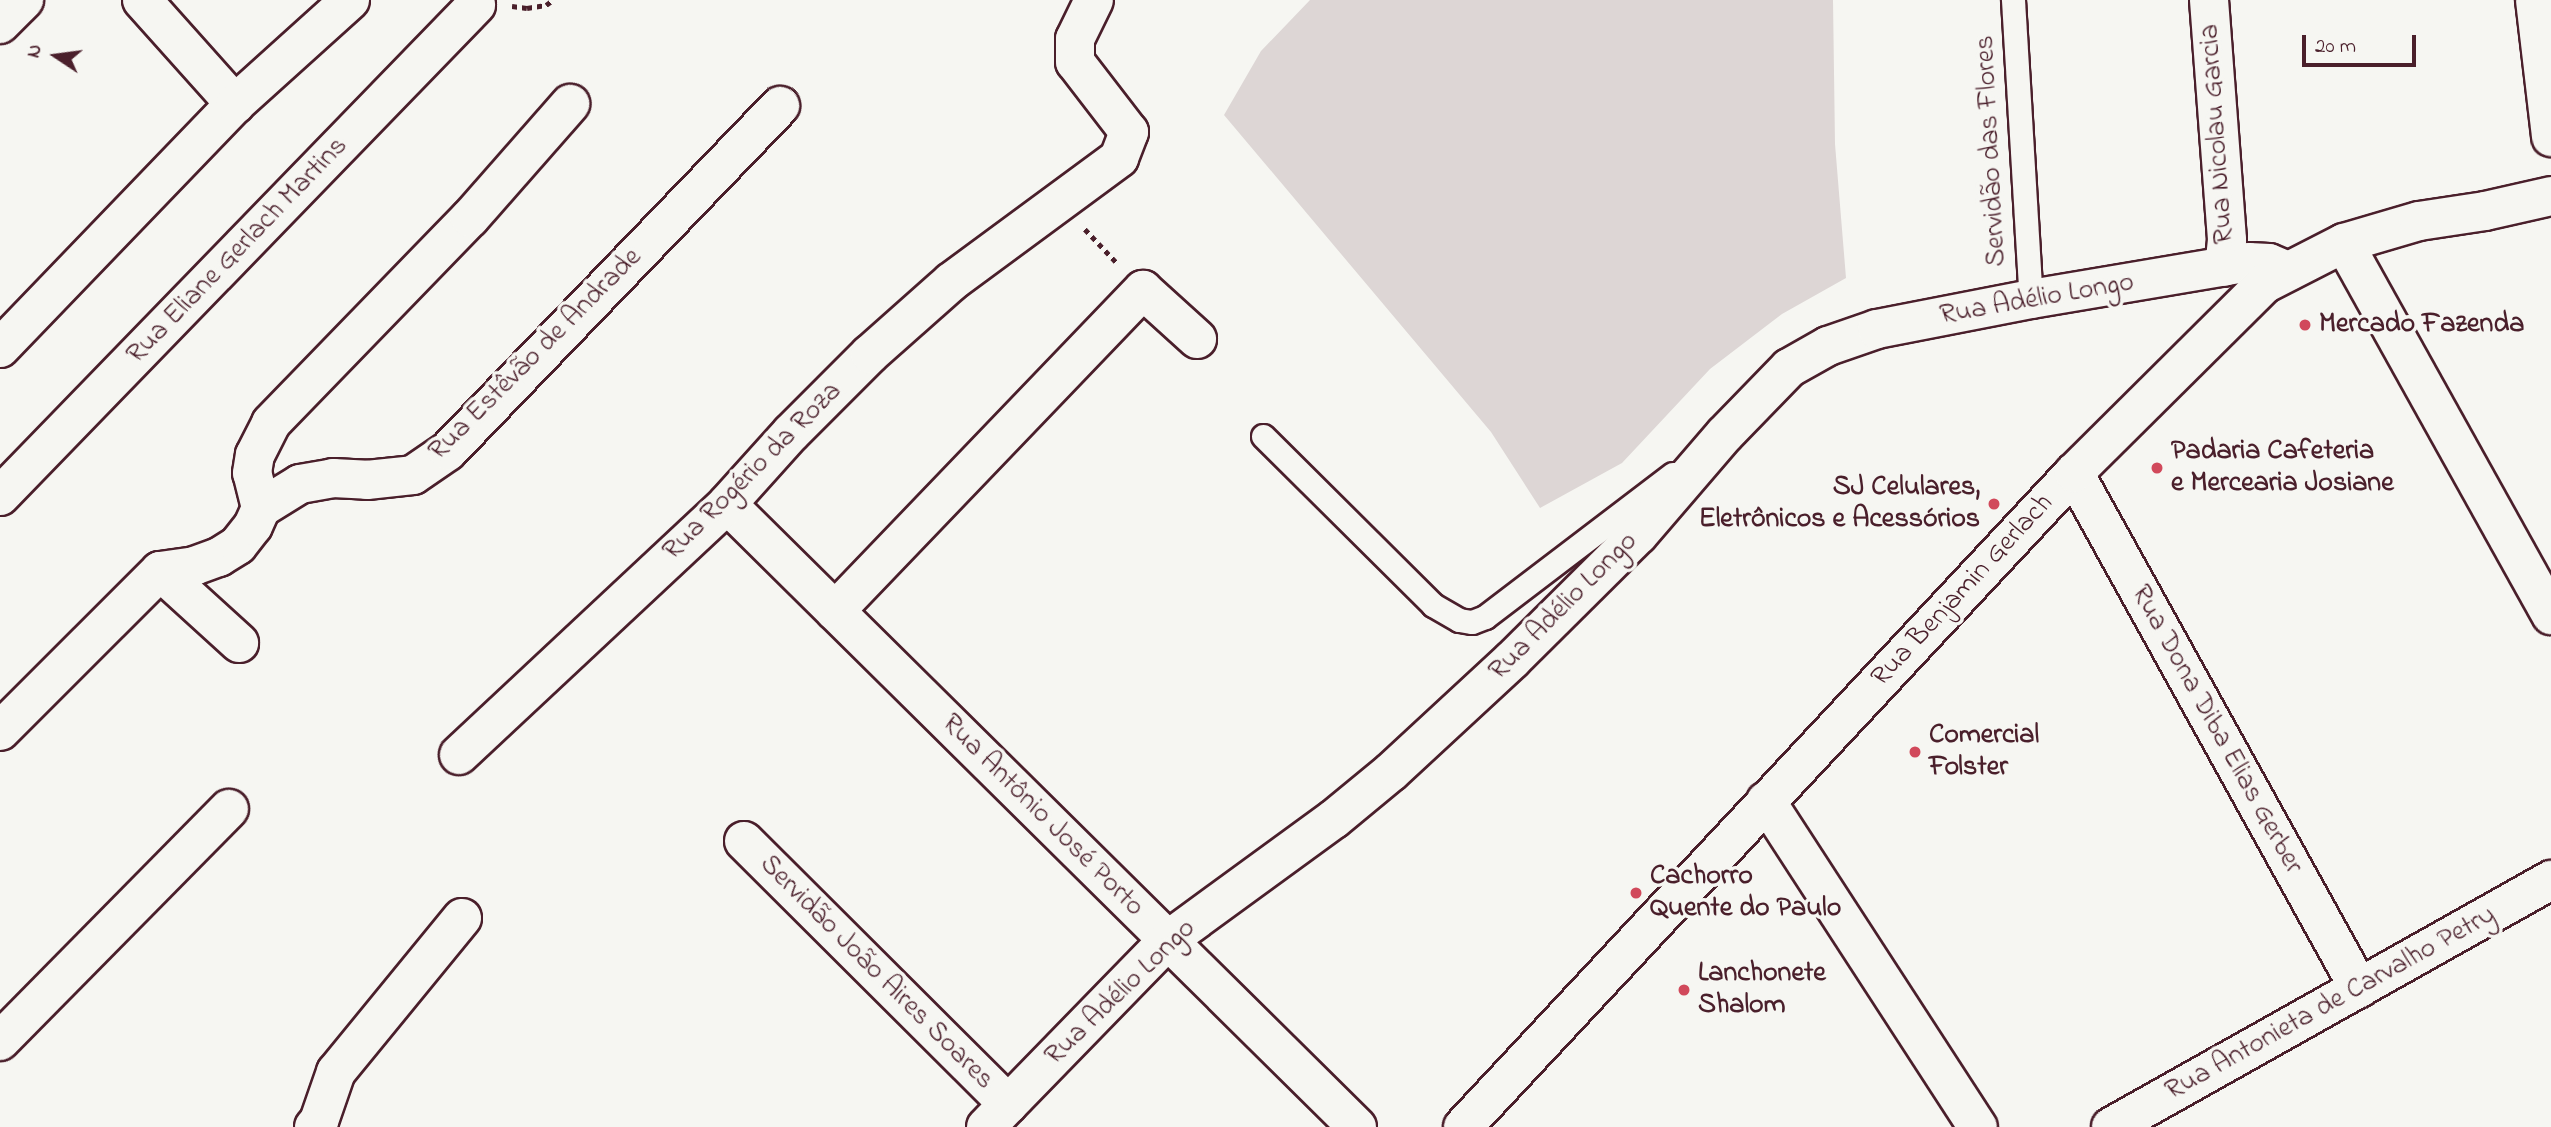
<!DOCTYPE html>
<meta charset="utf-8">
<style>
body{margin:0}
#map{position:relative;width:2551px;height:1127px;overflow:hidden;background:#f6f6f2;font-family:"Indie Flower",sans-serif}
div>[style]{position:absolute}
.green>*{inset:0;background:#ddd6d5}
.path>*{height:4.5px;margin-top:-2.25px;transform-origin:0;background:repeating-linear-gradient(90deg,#4a1f2b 0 5px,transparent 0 10px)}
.roads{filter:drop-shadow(2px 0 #4a1f2b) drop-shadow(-2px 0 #4a1f2b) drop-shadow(0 2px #4a1f2b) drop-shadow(0 -2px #4a1f2b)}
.service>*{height:23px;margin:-11.5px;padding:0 11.5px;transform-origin:11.5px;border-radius:11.5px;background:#f6f6f2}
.minor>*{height:38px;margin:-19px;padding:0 19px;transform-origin:19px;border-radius:19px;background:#f6f6f2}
.tertiary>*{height:38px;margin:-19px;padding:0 19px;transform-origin:19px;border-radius:19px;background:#f6f6f2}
.secondary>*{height:38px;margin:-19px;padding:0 19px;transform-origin:19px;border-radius:19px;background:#f6f6f2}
.dots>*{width:19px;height:19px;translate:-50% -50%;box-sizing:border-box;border:4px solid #f6f6f2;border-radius:50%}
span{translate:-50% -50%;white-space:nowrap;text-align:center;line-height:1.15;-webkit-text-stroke:7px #f6f6f2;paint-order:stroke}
.street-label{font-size:28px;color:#4a1f2b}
.poi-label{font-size:28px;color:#4a1f2b;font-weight:700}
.left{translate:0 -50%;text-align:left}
.right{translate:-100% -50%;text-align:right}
.north{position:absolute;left:21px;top:21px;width:70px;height:70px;-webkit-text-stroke:5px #f6f6f2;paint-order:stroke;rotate:283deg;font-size:19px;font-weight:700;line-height:28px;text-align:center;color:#4a1f2b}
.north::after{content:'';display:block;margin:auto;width:24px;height:32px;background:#4a1f2b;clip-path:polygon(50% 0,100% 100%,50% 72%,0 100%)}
.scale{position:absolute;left:2302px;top:35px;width:114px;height:32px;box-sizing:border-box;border:4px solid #4a1f2b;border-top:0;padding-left:9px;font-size:21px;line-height:24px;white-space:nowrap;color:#4a1f2b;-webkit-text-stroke:5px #f6f6f2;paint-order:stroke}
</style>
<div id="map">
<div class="green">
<div style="clip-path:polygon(1310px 0,1833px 0,1835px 144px,1846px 278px,1782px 314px,1710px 369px,1622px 463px,1540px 508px,1491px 432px,1224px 115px,1261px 51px)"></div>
</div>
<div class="path">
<div style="left:512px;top:6px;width:15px;rotate:8deg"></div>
<div style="left:527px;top:8px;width:19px;rotate:-9deg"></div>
<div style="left:546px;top:5px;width:9px;rotate:-36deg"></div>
<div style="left:1085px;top:229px;width:48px;rotate:46.7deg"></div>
</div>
<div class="roads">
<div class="service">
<div style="left:2013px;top:0;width:300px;rotate:86.6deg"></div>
<div style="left:1263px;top:436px;width:240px;rotate:44.8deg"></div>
<div style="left:1433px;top:605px;width:30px;rotate:30deg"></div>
<div style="left:1459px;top:620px;width:13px;rotate:9deg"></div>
<div style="left:1472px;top:622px;width:14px;rotate:-21deg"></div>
<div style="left:1485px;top:617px;width:236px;rotate:-37.3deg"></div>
</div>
<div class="minor">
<div style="left:142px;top:0;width:140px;rotate:48.2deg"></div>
<div style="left:2209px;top:0;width:241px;rotate:85.7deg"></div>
<div style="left:2227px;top:240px;width:27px;rotate:96deg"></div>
<div style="left:2535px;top:0;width:138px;rotate:83.3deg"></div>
<div style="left:0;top:24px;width:34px;rotate:-45deg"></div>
<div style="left:2344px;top:243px;width:426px;rotate:60.9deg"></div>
<div style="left:0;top:348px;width:339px;rotate:-46.1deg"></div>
<div style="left:235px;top:104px;width:155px;rotate:-42.1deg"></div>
<div style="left:2074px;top:473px;width:589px;rotate:61.04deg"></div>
<div style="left:0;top:496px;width:684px;rotate:-45.89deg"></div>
<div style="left:727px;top:504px;width:886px;rotate:44.68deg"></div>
<div style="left:261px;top:508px;width:36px;rotate:-104deg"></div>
<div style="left:252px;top:473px;width:18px;rotate:-81deg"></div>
<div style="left:255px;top:455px;width:36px;rotate:-63deg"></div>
<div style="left:271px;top:423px;width:286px;rotate:-45.9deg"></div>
<div style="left:470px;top:218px;width:152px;rotate:-48.7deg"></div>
<div style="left:160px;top:571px;width:107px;rotate:42.3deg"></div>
<div style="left:835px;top:611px;width:445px;rotate:-46.2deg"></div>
<div style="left:1143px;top:290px;width:73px;rotate:42.2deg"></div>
<div style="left:0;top:731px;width:226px;rotate:-45deg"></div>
<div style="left:160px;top:571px;width:34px;rotate:-8deg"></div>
<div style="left:194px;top:566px;width:27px;rotate:-20deg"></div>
<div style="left:219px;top:557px;width:22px;rotate:-32deg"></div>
<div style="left:238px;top:545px;width:24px;rotate:-52deg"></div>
<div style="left:253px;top:526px;width:20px;rotate:-66deg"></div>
<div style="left:261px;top:508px;width:46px;rotate:-31.6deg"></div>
<div style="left:300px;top:484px;width:34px;rotate:-10deg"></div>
<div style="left:333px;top:478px;width:34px;rotate:3deg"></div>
<div style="left:367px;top:480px;width:46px;rotate:-6.2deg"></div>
<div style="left:413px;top:475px;width:42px;rotate:-34.4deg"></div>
<div style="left:448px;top:451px;width:479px;rotate:-46.1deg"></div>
<div style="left:459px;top:755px;width:367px;rotate:-43.1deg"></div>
<div style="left:727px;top:504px;width:96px;rotate:-48deg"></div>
<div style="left:791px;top:433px;width:112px;rotate:-45deg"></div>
<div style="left:870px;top:354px;width:108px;rotate:-41.6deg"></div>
<div style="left:951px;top:282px;width:209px;rotate:-36.4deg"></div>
<div style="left:1119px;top:158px;width:28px;rotate:-69deg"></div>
<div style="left:1129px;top:132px;width:88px;rotate:-127.6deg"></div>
<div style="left:1075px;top:62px;width:23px;rotate:-90deg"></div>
<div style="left:1075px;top:39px;width:43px;rotate:-64deg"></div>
<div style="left:1766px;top:801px;width:389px;rotate:57deg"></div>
<div style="left:744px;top:841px;width:373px;rotate:44.9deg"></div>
<div style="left:0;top:1041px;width:326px;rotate:-45.4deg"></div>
<div style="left:314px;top:1127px;width:8px;rotate:-50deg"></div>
<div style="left:319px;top:1121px;width:52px;rotate:-70.9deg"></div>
<div style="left:336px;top:1072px;width:199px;rotate:-50.7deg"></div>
<div style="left:2111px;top:1127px;width:505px;rotate:-29.31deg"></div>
</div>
<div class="tertiary">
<div style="left:986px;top:1127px;width:261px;rotate:-45.8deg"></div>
<div style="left:1168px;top:940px;width:205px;rotate:-36.1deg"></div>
<div style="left:1334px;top:819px;width:74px;rotate:-39.5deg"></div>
<div style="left:1391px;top:772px;width:166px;rotate:-42.8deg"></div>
<div style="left:1513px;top:659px;width:176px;rotate:-44.8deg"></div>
<div style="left:1638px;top:535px;width:133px;rotate:-49.3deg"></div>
<div style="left:1725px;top:434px;width:92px;rotate:-45.9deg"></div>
<div style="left:1789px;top:368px;width:45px;rotate:-29.4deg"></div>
<div style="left:1828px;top:346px;width:52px;rotate:-19.1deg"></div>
<div style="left:1877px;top:329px;width:157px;rotate:-11deg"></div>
<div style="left:2031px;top:299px;width:221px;rotate:-9.6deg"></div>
<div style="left:2249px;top:262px;width:20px;rotate:3deg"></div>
<div style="left:2269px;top:263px;width:21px;rotate:23deg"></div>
</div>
<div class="secondary">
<div style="left:1463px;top:1127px;width:895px;rotate:-46.95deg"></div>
<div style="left:2074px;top:473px;width:268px;rotate:-44.8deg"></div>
<div style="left:2264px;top:284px;width:90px;rotate:-27.1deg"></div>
<div style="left:2344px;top:243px;width:78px;rotate:-16.3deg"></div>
<div style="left:2419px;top:221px;width:67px;rotate:-8.6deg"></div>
<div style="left:2485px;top:211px;width:68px;rotate:-12.8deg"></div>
</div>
</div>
<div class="dots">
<div style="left:2305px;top:325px;background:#d1495b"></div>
<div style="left:2157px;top:468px;background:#d1495b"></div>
<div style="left:1994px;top:504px;background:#d1495b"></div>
<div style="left:1915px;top:752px;background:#d1495b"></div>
<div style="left:1636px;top:893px;background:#d1495b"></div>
<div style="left:1684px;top:990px;background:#d1495b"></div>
</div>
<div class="street-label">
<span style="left:2218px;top:134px;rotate:-94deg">Rua Nicolau Garcia</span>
<span style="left:1992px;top:151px;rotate:-93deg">Servidão das Flores</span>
<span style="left:238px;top:251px;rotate:-46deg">Rua Eliane Gerlach Martins</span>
<span style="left:2037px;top:300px;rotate:-10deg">Rua Adélio Longo</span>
<span style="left:536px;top:355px;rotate:-45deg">Rua Estêvão de Andrade</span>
<span style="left:753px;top:472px;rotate:-45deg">Rua Rogério da Roza</span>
<span style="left:1963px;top:591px;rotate:-47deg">Rua Benjamin Gerlach</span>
<span style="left:1564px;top:607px;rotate:-45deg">Rua Adélio Longo</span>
<span style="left:2216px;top:730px;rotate:61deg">Rua Dona Diba Elias Gerber</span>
<span style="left:1042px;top:816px;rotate:45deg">Rua Antônio José Porto</span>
<span style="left:876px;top:973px;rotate:45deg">Servidão João Aires Soares</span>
<span style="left:1121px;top:993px;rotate:-44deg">Rua Adélio Longo</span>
<span style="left:2331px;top:1004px;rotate:-29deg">Rua Antonieta de Carvalho Petry</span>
</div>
<div class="poi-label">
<span class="left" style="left:2319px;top:325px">Mercado Fazenda</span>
<span class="left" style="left:2171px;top:468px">Padaria Cafeteria<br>e Mercearia Josiane</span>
<span class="right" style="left:1980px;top:504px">SJ Celulares,<br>Eletrônicos e Acessórios</span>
<span class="left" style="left:1929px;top:752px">Comercial<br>Folster</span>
<span class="left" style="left:1650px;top:893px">Cachorro<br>Quente do Paulo</span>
<span class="left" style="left:1698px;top:990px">Lanchonete<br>Shalom</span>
</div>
<div class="north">N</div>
<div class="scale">20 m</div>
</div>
